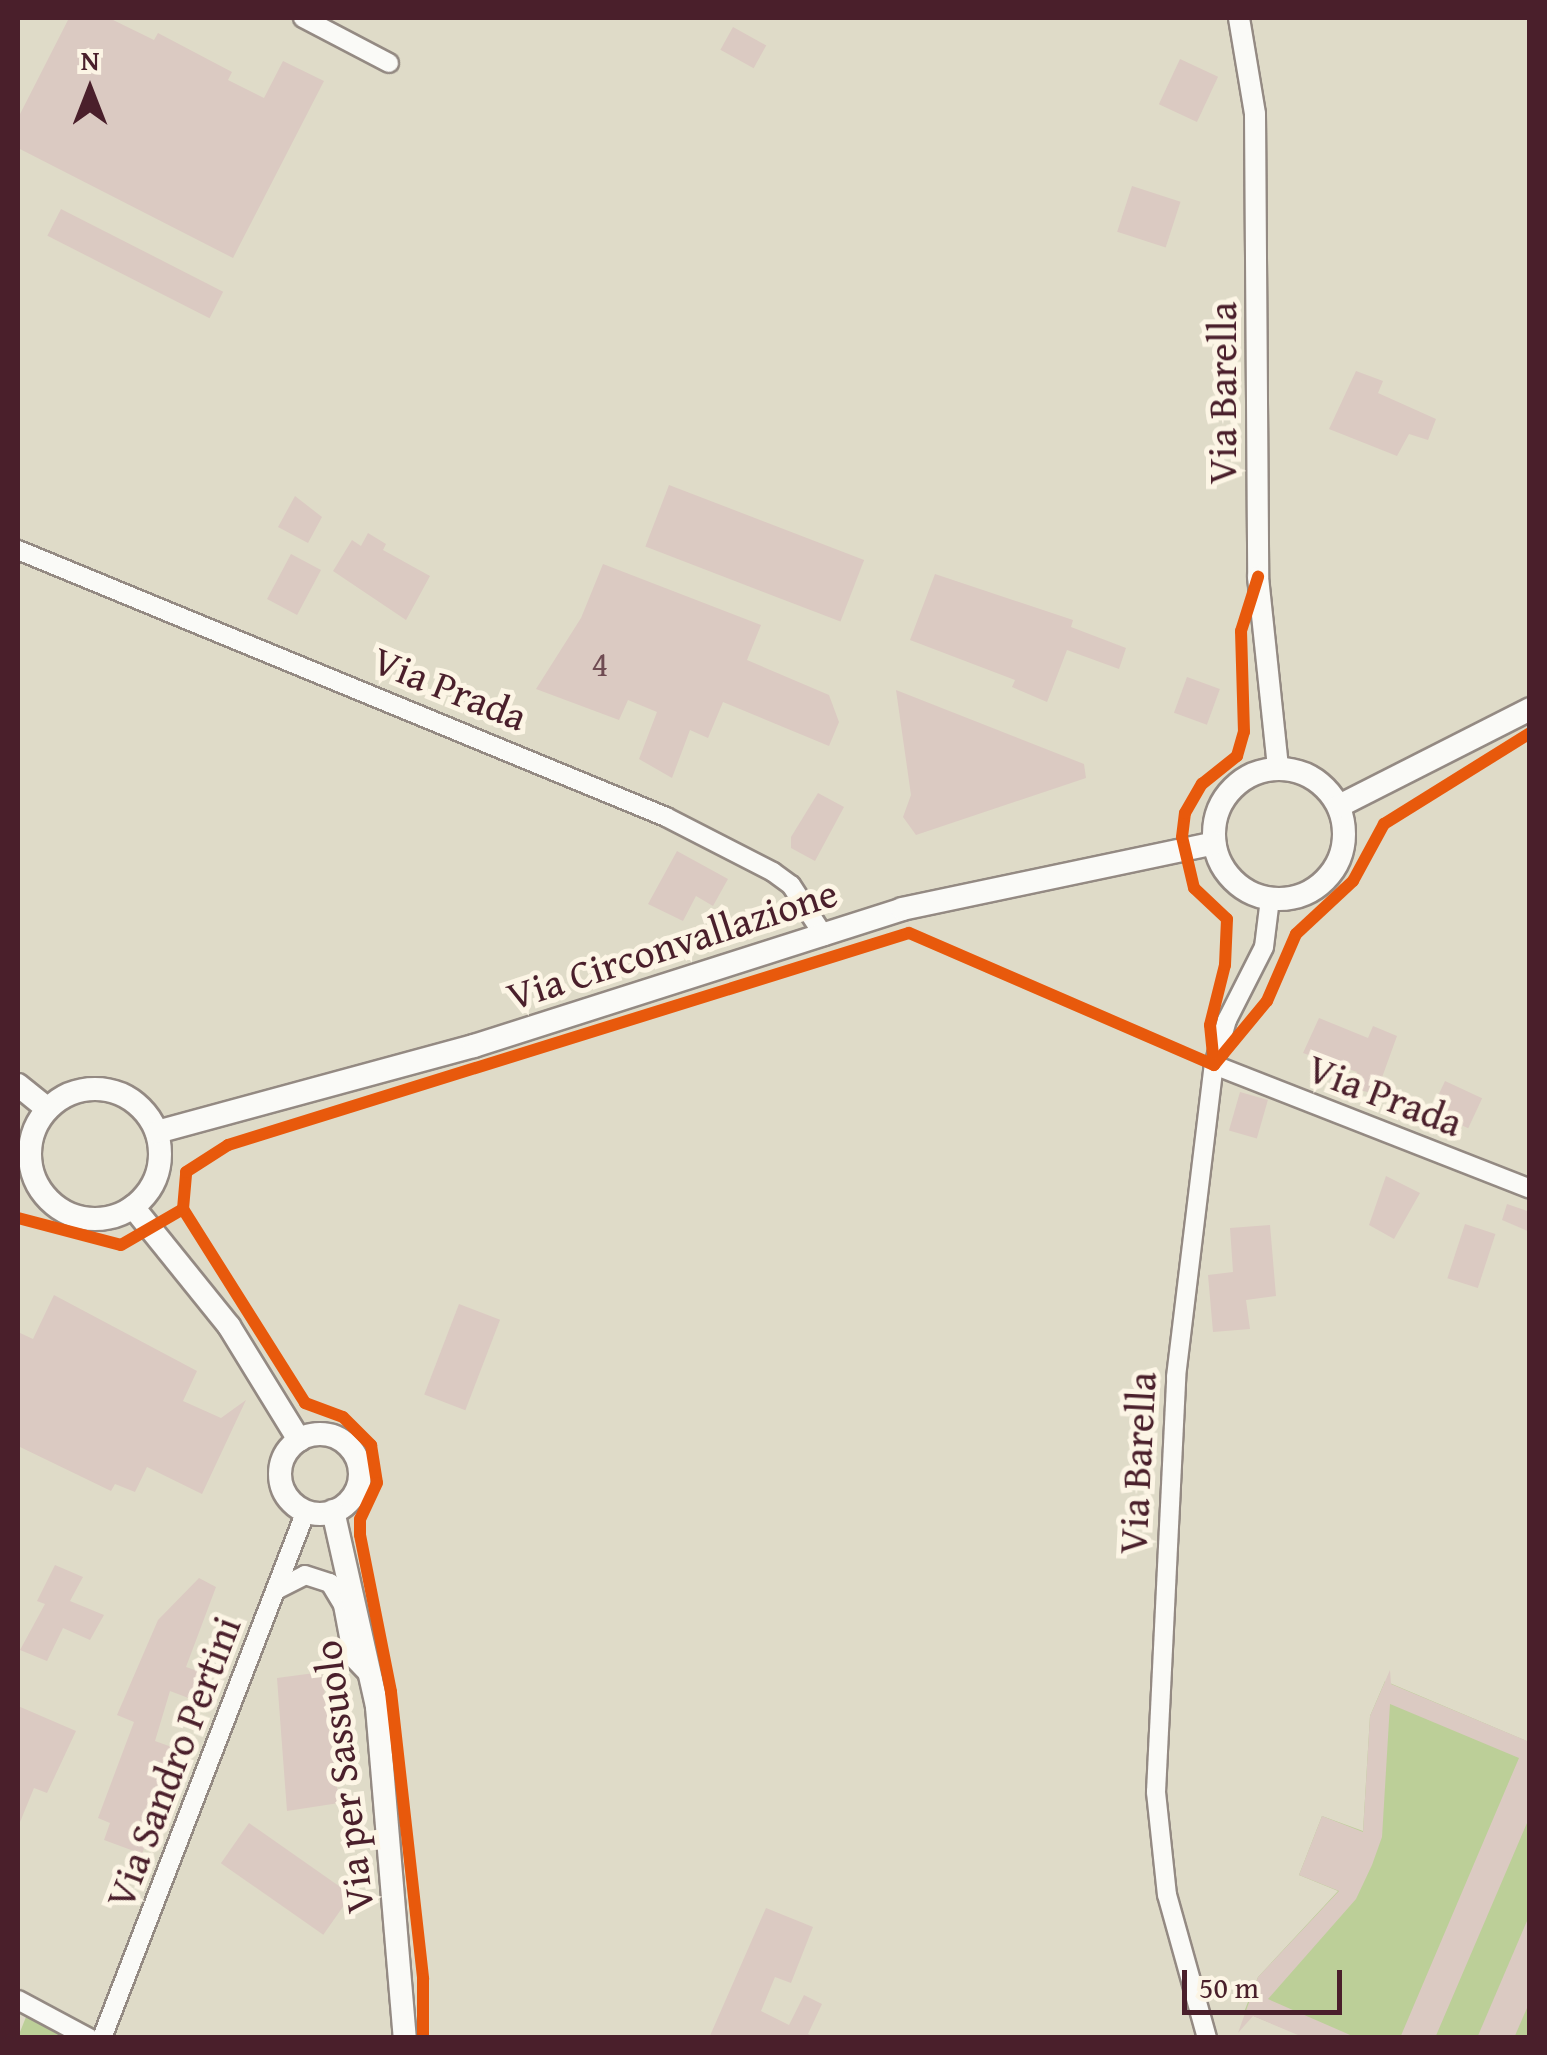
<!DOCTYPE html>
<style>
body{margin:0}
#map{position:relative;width:1547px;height:2055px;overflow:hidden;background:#dfdbc8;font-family:"Gentium Book Plus",serif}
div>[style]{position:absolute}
.green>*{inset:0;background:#bccf98}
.building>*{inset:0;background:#dbcac2;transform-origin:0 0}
.roads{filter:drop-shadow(2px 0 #948a83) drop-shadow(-2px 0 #948a83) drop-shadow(0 2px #948a83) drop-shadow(0 -2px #948a83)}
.minor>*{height:18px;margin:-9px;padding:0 9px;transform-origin:9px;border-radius:9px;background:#fafaf7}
.tertiary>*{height:20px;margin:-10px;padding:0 10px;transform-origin:10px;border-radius:10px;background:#fafaf7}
.secondary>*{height:22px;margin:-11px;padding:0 11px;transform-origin:11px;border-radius:11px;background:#fafaf7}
.secondary>.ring{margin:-11px;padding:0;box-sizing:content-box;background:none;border:22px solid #fafaf7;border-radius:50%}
.cycleway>*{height:12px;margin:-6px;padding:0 6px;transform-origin:6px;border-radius:6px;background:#e8590c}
span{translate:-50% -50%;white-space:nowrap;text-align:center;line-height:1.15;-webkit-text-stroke:10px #fcf5e5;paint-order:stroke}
.number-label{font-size:35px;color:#6f4b52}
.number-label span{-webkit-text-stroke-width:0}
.street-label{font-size:40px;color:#4a1f2b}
.frame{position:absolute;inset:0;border:20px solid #4a1f2b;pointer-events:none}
.north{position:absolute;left:40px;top:40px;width:100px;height:100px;-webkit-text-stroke:8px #fcf5e5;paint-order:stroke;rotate:0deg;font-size:28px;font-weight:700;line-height:40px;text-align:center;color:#4a1f2b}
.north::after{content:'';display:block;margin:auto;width:35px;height:45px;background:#4a1f2b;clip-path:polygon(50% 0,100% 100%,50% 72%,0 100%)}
.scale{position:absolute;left:1182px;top:1970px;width:160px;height:45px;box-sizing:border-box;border:5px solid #4a1f2b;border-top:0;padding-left:12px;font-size:30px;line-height:35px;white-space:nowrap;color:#4a1f2b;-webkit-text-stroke:8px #fcf5e5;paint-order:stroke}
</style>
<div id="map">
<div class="green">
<div style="clip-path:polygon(1385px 1681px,1529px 1742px,1529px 2037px,1305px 2037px,1244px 2012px,1258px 1977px,1338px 1891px,1299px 1875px,1322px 1816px,1363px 1831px,1370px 1716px)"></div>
<div style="clip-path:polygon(34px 1997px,113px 2037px,18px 2037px)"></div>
</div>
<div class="building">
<div style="clip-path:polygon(69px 18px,109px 18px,154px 40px,158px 33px,232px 72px,228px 80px,264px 98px,283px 61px,324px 81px,233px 258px,18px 148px,18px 118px)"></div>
<div style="left:733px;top:27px;width:38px;height:26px;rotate:29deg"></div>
<div style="left:1180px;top:59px;width:42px;height:50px;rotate:25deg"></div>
<div style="left:1132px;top:186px;width:51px;height:48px;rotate:18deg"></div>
<div style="left:61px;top:209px;width:182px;height:30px;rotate:27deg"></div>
<div style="clip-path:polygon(1356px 371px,1383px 381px,1378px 393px,1436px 419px,1428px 440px,1409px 434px,1397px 456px,1329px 429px)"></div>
<div style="left:669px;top:485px;width:209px;height:66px;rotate:21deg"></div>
<div style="clip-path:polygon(295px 496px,322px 517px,308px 543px,278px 527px)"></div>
<div style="clip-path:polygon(368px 533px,386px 544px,383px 550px,430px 576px,406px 620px,333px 571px,352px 540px,361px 546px)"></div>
<div style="left:291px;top:554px;width:34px;height:51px;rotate:28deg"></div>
<div style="clip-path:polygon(603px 564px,761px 625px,747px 660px,829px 695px,839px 722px,829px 746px,723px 702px,708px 738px,690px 730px,672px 778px,639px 759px,657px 712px,628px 700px,619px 720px,536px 689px,581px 618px)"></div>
<div style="clip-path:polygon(935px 574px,1073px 620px,1071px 627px,1126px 648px,1119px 669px,1067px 650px,1047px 702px,1012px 687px,1015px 680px,910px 640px)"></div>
<div style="left:1187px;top:677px;width:35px;height:38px;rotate:20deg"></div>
<div style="clip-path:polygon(896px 690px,1084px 764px,1086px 778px,916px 835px,903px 817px,911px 795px)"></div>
<div style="clip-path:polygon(818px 793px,844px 807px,815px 861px,791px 848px,791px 837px)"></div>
<div style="clip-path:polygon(677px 851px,728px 879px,713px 906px,696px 896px,683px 921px,648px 904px)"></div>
<div style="clip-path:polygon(1319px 1018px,1368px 1038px,1373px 1026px,1397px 1036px,1376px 1094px,1351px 1088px,1357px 1072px,1303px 1053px)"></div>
<div style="left:1445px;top:1081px;width:41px;height:33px;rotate:25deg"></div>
<div style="left:1240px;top:1092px;width:29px;height:40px;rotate:16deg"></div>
<div style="clip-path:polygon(1386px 1176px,1420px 1193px,1394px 1239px,1369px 1225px)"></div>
<div style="clip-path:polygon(1507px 1204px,1530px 1212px,1530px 1232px,1502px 1220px)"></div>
<div style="left:1465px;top:1224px;width:32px;height:57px;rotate:18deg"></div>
<div style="clip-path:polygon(1270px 1225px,1276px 1296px,1246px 1300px,1250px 1329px,1213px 1332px,1208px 1275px,1233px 1272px,1230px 1228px)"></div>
<div style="clip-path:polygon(54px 1295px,197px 1371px,183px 1401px,221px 1418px,246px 1400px,202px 1494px,147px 1467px,135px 1492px,115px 1484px,111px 1491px,18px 1446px,18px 1332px,33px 1339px)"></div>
<div style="left:459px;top:1304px;width:44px;height:97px;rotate:21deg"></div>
<div style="clip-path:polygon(55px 1565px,83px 1577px,70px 1601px,104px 1615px,90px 1640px,63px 1628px,47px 1661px,20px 1650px,45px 1604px,37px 1601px)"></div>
<div style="clip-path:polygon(199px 1578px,216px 1587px,186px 1667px,201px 1672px,191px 1699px,170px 1691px,155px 1741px,191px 1754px,167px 1818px,157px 1814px,142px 1854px,104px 1840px,110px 1823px,98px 1818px,134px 1722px,117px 1715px,158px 1620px)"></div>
<div style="clip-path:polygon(1390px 1670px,1391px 1684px,1527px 1741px,1530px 1734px,1530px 1816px,1435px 2038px,1400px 2038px,1519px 1758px,1390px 1704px,1382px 1837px,1372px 1865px,1356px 1899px,1268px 1999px,1357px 2038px,1305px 2038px,1253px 2016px,1238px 2033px,1258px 1977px,1339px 1891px,1299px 1875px,1322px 1816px,1363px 1832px,1370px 1716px)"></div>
<div style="clip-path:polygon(322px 1672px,339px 1803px,287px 1811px,277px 1678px)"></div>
<div style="clip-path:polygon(18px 1706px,76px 1731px,47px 1793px,34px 1788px,18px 1827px)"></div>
<div style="left:249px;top:1823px;width:125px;height:49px;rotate:35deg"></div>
<div style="clip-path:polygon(766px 1908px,813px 1927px,791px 1983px,775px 1977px,761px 2011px,789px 2025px,804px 1995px,822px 2004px,808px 2034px,816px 2038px,709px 2038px)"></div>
<div style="clip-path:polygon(1530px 1914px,1530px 2001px,1514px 2038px,1477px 2038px)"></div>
</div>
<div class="roads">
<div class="minor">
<div style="left:303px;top:18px;width:97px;rotate:27.6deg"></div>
<div style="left:18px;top:550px;width:701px;rotate:22.39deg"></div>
<div style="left:666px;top:817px;width:120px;rotate:27.2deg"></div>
<div style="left:773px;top:872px;width:22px;rotate:36deg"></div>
<div style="left:791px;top:885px;width:61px;rotate:57.1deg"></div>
<div style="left:1214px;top:1065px;width:339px;rotate:21.4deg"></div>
<div style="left:278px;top:1589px;width:30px;rotate:-27deg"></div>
<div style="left:305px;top:1575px;width:26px;rotate:18deg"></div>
<div style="left:330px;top:1583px;width:26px;rotate:59deg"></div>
<div style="left:343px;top:1605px;width:54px;rotate:79.3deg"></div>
<div style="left:353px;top:1658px;width:28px;rotate:46deg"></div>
<div style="left:18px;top:2000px;width:81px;rotate:28.2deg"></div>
<div style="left:102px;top:2038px;width:565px;rotate:-68.84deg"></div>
<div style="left:1207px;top:2038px;width:148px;rotate:-105.6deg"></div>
<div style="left:1167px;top:1895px;width:104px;rotate:-96.1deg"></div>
<div style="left:1156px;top:1792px;width:415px;rotate:-87.2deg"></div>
<div style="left:1176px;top:1377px;width:314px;rotate:-83.1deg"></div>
<div style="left:1214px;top:1065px;width:47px;rotate:-73.9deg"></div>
<div style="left:1227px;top:1020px;width:82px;rotate:-63.1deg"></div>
<div style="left:1264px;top:947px;width:48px;rotate:-82.9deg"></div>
</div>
<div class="tertiary">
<div style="left:1239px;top:18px;width:97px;rotate:80.5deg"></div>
<div style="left:1255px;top:114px;width:463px;rotate:89.6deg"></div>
<div style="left:1258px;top:577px;width:192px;rotate:84deg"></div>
</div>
<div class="secondary">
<div class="ring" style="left:1214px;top:769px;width:108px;height:108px"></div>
<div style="left:1339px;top:806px;width:214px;rotate:-26.9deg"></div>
<div style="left:18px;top:1085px;width:38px;rotate:39deg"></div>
<div class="ring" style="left:30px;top:1089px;width:108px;height:108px"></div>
<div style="left:157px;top:1132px;width:328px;rotate:-15.2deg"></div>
<div style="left:474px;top:1046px;width:449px;rotate:-17.7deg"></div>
<div style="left:902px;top:909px;width:319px;rotate:-11.9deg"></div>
<div style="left:133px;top:1207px;width:153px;rotate:51.1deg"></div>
<div style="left:229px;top:1326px;width:134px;rotate:58.4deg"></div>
<div class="ring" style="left:280px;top:1434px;width:58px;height:58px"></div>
<div style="left:333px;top:1511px;width:201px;rotate:77.3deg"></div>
<div style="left:377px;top:1707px;width:332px;rotate:85.2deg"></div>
</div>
</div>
<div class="cycleway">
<div style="left:1214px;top:1065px;width:40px;rotate:-95.7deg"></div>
<div style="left:1210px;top:1025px;width:62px;rotate:-76deg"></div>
<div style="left:1225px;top:965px;width:46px;rotate:-87.5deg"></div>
<div style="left:1227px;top:919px;width:45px;rotate:-136.8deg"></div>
<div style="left:1194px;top:888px;width:52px;rotate:-103.2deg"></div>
<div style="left:1182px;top:837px;width:24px;rotate:-83deg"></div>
<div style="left:1185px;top:813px;width:34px;rotate:-60deg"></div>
<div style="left:1202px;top:784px;width:45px;rotate:-38.7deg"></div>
<div style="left:1237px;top:756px;width:25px;rotate:-74deg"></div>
<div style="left:1244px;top:732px;width:101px;rotate:-91.7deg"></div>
<div style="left:1241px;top:631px;width:57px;rotate:-72.5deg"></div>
<div style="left:1214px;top:1065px;width:83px;rotate:-50.4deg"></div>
<div style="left:1267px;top:1001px;width:73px;rotate:-66.6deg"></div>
<div style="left:1296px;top:934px;width:78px;rotate:-42.9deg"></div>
<div style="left:1353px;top:881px;width:65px;rotate:-61.5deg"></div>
<div style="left:1384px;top:824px;width:172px;rotate:-31.9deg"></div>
<div style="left:183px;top:1209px;width:229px;rotate:57.8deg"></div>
<div style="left:305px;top:1403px;width:40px;rotate:20.2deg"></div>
<div style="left:343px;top:1417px;width:40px;rotate:45deg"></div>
<div style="left:371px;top:1445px;width:38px;rotate:81deg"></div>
<div style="left:377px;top:1483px;width:40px;rotate:115deg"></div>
<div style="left:360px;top:1519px;width:16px;rotate:90deg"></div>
<div style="left:360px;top:1535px;width:160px;rotate:78.8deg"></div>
<div style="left:391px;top:1692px;width:289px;rotate:83.6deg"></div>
<div style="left:423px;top:1979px;width:59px;rotate:90deg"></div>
<div style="left:18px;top:1218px;width:106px;rotate:14.7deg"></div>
<div style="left:121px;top:1245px;width:72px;rotate:-30.1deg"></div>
<div style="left:183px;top:1209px;width:37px;rotate:-85deg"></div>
<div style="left:186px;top:1172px;width:50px;rotate:-32.7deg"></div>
<div style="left:228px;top:1145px;width:713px;rotate:-17.29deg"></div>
<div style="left:909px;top:933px;width:332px;rotate:23.4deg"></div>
</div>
<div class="number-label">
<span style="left:600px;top:664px">4</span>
</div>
<div class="street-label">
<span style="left:1222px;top:393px;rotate:-90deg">Via Barella</span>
<span style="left:450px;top:688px;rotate:22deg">Via Prada</span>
<span style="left:672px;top:944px;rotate:-18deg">Via Circonvallazione</span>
<span style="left:1385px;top:1095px;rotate:21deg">Via Prada</span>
<span style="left:1137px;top:1463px;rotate:-87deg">Via Barella</span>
<span style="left:173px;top:1762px;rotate:-69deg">Via Sandro Pertini</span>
<span style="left:343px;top:1777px;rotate:-97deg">Via per Sassuolo</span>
</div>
<div class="frame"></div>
<div class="north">N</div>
<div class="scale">50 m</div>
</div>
